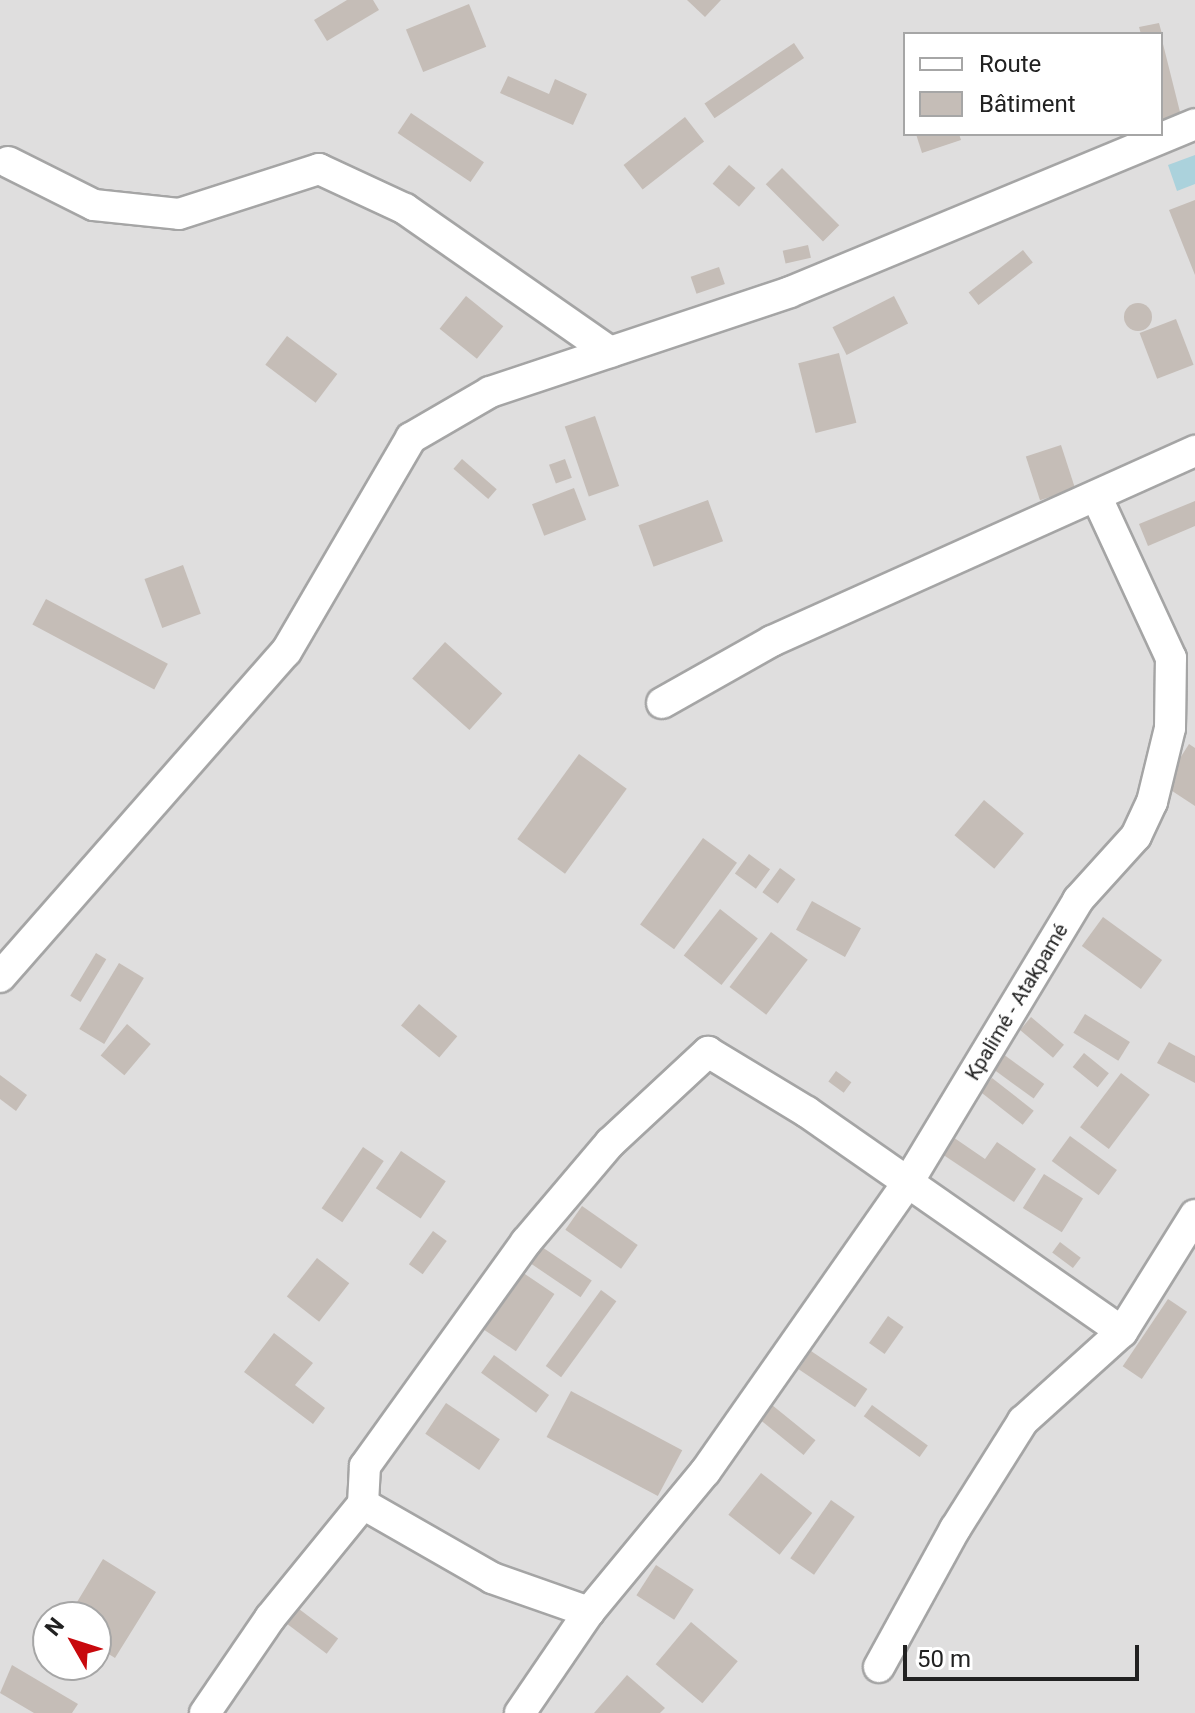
<!DOCTYPE html>
<meta charset="utf-8">
<style>
body{margin:0}
#map{position:relative;width:1195px;height:1713px;overflow:hidden;background:#f1eee8;font-family:Roboto,sans-serif}
div>[style]{position:absolute}
.residential>*{inset:0;background:#dfdede}
.water>*{inset:0;background:#abd2dc}
.building>*{inset:0;background:#c5bdb7;transform-origin:0 0}
.round{border-radius:50%}
.roads{filter:drop-shadow(2px 0 #a5a5a5) drop-shadow(-2px 0 #a5a5a5) drop-shadow(0 2px #a5a5a5) drop-shadow(0 -2px #a5a5a5)}
.street>*{height:30px;margin:-15px;padding:0 15px;transform-origin:15px;border-radius:15px;background:#fff}
span{translate:-50% -50%;white-space:nowrap;text-align:center;line-height:1.15;-webkit-text-stroke:6px #fff;paint-order:stroke}
.street-label{font-size:20px;color:#212121}
.legend{position:absolute;left:903px;top:32px;width:260px;height:104px;box-sizing:border-box;background:#fff;border:2px solid #a6a6a6;margin:0;padding:10px 14px;list-style:none;font-size:24px;color:#212121}
.legend li{display:flex;align-items:center;gap:16px;height:40px}
.legend b{width:40px;border:2px solid #a6a6a6}
.north{position:absolute;left:32px;top:1601px;width:80px;height:80px;box-sizing:border-box;background:#fff;border:2px solid #a6a6a6;border-radius:50%;rotate:309deg;font-size:22px;font-weight:700;line-height:32px;text-align:center;color:#212121}
.north::after{content:'';display:block;margin:auto;width:28px;height:36px;background:#c8090d;clip-path:polygon(50% 0,100% 100%,50% 72%,0 100%)}
.scale{position:absolute;left:903px;top:1645px;width:236px;height:36px;box-sizing:border-box;border:4px solid #212121;border-top:0;padding-left:10px;font-size:24px;line-height:28px;white-space:nowrap;color:#212121;-webkit-text-stroke:6px #fff;paint-order:stroke}
</style>
<div id="map">
<div class="residential">
<div style="clip-path:polygon(evenodd,0 0,1195px 0,1195px 1713px,0 1713px,0 0,905px 34px,1161px 34px,1161px 134px,905px 134px,905px 34px,0 0,48px 1617px,96px 1617px,96px 1665px,48px 1665px,48px 1617px)"></div>
</div>
<div class="water">
<div style="clip-path:polygon(1195px 155px,1195px 184px,1177px 191px,1168px 165px)"></div>
</div>
<div class="building">
<div style="clip-path:polygon(347px 0,373px 0,379px 10px,327px 41px,314px 20px)"></div>
<div style="clip-path:polygon(687px 0,721px 0,705px 17px)"></div>
<div style="left:469px;top:4px;width:46px;height:68px;rotate:68deg"></div>
<div style="clip-path:polygon(1159px 23px,1162px 34px,1141px 34px,1139px 27px)"></div>
<div style="clip-path:polygon(1161px 36px,1181px 116px,1161px 120px)"></div>
<div style="left:794px;top:43px;width:18px;height:108px;rotate:56deg"></div>
<div style="clip-path:polygon(508px 76px,549px 94px,555px 79px,587px 94px,573px 125px,500px 93px)"></div>
<div style="left:411px;top:113px;width:88px;height:24px;rotate:34deg"></div>
<div style="left:685px;top:117px;width:31px;height:78px;rotate:52deg"></div>
<div style="clip-path:polygon(916px 134px,959px 134px,961px 140px,922px 153px)"></div>
<div style="left:729px;top:165px;width:35px;height:25px;rotate:41deg"></div>
<div style="left:782px;top:168px;width:81px;height:23px;rotate:45deg"></div>
<div style="clip-path:polygon(1195px 200px,1195px 275px,1169px 210px)"></div>
<div style="left:808px;top:245px;width:13px;height:26px;rotate:77deg"></div>
<div style="left:1023px;top:250px;width:16px;height:69px;rotate:52deg"></div>
<div style="left:719px;top:267px;width:18px;height:30px;rotate:71deg"></div>
<div style="left:466px;top:296px;width:48px;height:42px;rotate:39deg"></div>
<div style="left:894px;top:296px;width:31px;height:69px;rotate:63deg"></div>
<div class="round" style="left:1124px;top:303px;width:28px;height:28px"></div>
<div style="left:1176px;top:319px;width:49px;height:39px;rotate:69deg"></div>
<div style="left:287px;top:336px;width:63px;height:36px;rotate:37deg"></div>
<div style="left:839px;top:353px;width:72px;height:42px;rotate:76deg"></div>
<div style="left:595px;top:416px;width:74px;height:32px;rotate:71deg"></div>
<div style="left:1061px;top:445px;width:46px;height:37px;rotate:72deg"></div>
<div style="left:462px;top:459px;width:46px;height:13px;rotate:41deg"></div>
<div style="left:565px;top:459px;width:20px;height:17px;rotate:70deg"></div>
<div style="left:574px;top:488px;width:34px;height:45px;rotate:69deg"></div>
<div style="left:708px;top:500px;width:44px;height:74px;rotate:70deg"></div>
<div style="clip-path:polygon(1195px 501px,1195px 526px,1148px 546px,1139px 524px)"></div>
<div style="left:183px;top:565px;width:52px;height:41px;rotate:70deg"></div>
<div style="left:46px;top:599px;width:138px;height:29px;rotate:28deg"></div>
<div style="left:445px;top:642px;width:77px;height:49px;rotate:42deg"></div>
<div style="clip-path:polygon(1189px 744px,1195px 748px,1195px 806px,1163px 785px)"></div>
<div style="left:579px;top:754px;width:59px;height:105px;rotate:36deg"></div>
<div style="left:984px;top:800px;width:52px;height:46px;rotate:40deg"></div>
<div style="left:703px;top:838px;width:42px;height:107px;rotate:36deg"></div>
<div style="left:749px;top:854px;width:26px;height:24px;rotate:36deg"></div>
<div style="left:780px;top:868px;width:19px;height:30px;rotate:36deg"></div>
<div style="left:812px;top:901px;width:56px;height:33px;rotate:29deg"></div>
<div style="left:720px;top:909px;width:48px;height:59px;rotate:38deg"></div>
<div style="left:1103px;top:917px;width:73px;height:36px;rotate:36deg"></div>
<div style="left:771px;top:932px;width:46px;height:69px;rotate:37deg"></div>
<div style="left:96px;top:953px;width:12px;height:50px;rotate:31deg"></div>
<div style="left:119px;top:963px;width:29px;height:77px;rotate:31deg"></div>
<div style="left:419px;top:1004px;width:50px;height:28px;rotate:40deg"></div>
<div style="left:1085px;top:1014px;width:53px;height:22px;rotate:32deg"></div>
<div style="left:1031px;top:1017px;width:43px;height:17px;rotate:40deg"></div>
<div style="left:127px;top:1024px;width:31px;height:41px;rotate:40deg"></div>
<div style="clip-path:polygon(1169px 1042px,1195px 1056px,1195px 1083px,1157px 1063px)"></div>
<div style="left:1084px;top:1053px;width:32px;height:18px;rotate:39deg"></div>
<div style="left:1003px;top:1054px;width:51px;height:18px;rotate:36deg"></div>
<div style="left:836px;top:1071px;width:19px;height:13px;rotate:36deg"></div>
<div style="left:1121px;top:1073px;width:36px;height:68px;rotate:37deg"></div>
<div style="clip-path:polygon(0 1075px,27px 1095px,16px 1111px,0 1099px)"></div>
<div style="left:992px;top:1078px;width:53px;height:18px;rotate:38deg"></div>
<div style="clip-path:polygon(950px 1135px,985px 1159px,997px 1142px,1036px 1169px,1014px 1202px,939px 1152px)"></div>
<div style="left:1070px;top:1136px;width:58px;height:31px;rotate:36deg"></div>
<div style="left:363px;top:1147px;width:25px;height:74px;rotate:34deg"></div>
<div style="left:401px;top:1151px;width:54px;height:45px;rotate:34deg"></div>
<div style="left:1044px;top:1174px;width:46px;height:40px;rotate:32deg"></div>
<div style="left:582px;top:1206px;width:68px;height:29px;rotate:35deg"></div>
<div style="left:433px;top:1231px;width:17px;height:41px;rotate:36deg"></div>
<div style="left:1060px;top:1242px;width:26px;height:13px;rotate:37deg"></div>
<div style="left:542px;top:1247px;width:60px;height:20px;rotate:34deg"></div>
<div style="left:317px;top:1258px;width:41px;height:49px;rotate:38deg"></div>
<div style="left:513px;top:1266px;width:50px;height:69px;rotate:34deg"></div>
<div style="left:601px;top:1290px;width:19px;height:94px;rotate:36deg"></div>
<div style="left:1168px;top:1299px;width:23px;height:81px;rotate:34deg"></div>
<div style="left:888px;top:1316px;width:19px;height:33px;rotate:35deg"></div>
<div style="clip-path:polygon(274px 1333px,313px 1363px,295px 1385px,325px 1408px,313px 1424px,244px 1372px)"></div>
<div style="left:811px;top:1351px;width:68px;height:22px;rotate:34deg"></div>
<div style="left:494px;top:1355px;width:68px;height:22px;rotate:36deg"></div>
<div style="left:571px;top:1391px;width:126px;height:52px;rotate:28deg"></div>
<div style="left:446px;top:1403px;width:65px;height:37px;rotate:34deg"></div>
<div style="left:772px;top:1405px;width:56px;height:19px;rotate:39deg"></div>
<div style="left:872px;top:1405px;width:69px;height:14px;rotate:36deg"></div>
<div style="left:761px;top:1473px;width:65px;height:53px;rotate:38deg"></div>
<div style="left:831px;top:1500px;width:29px;height:71px;rotate:35deg"></div>
<div style="clip-path:polygon(103px 1559px,156px 1592px,115px 1658px,96px 1646px,96px 1617px,68px 1617px)"></div>
<div style="left:656px;top:1565px;width:45px;height:36px;rotate:33deg"></div>
<div style="left:299px;top:1609px;width:49px;height:19px;rotate:37deg"></div>
<div style="left:691px;top:1622px;width:61px;height:55px;rotate:40deg"></div>
<div style="clip-path:polygon(12px 1665px,78px 1704px,72px 1713px,34px 1713px,0 1693px)"></div>
<div style="clip-path:polygon(627px 1675px,665px 1708px,660px 1713px,594px 1713px)"></div>
</div>
<div class="roads">
<div class="street">
<div style="left:8px;top:162px;width:96px;rotate:26.6deg"></div>
<div style="left:94px;top:205px;width:85px;rotate:6deg"></div>
<div style="left:179px;top:214px;width:147px;rotate:-17.8deg"></div>
<div style="left:319px;top:169px;width:95px;rotate:24.9deg"></div>
<div style="left:405px;top:209px;width:250px;rotate:34.9deg"></div>
<div style="left:662px;top:703px;width:126px;rotate:-29.4deg"></div>
<div style="left:772px;top:641px;width:464px;rotate:-24.2deg"></div>
<div style="left:0;top:977px;width:433px;rotate:-48.7deg"></div>
<div style="left:286px;top:652px;width:248px;rotate:-59.7deg"></div>
<div style="left:411px;top:438px;width:91px;rotate:-30.2deg"></div>
<div style="left:490px;top:392px;width:316px;rotate:-18.4deg"></div>
<div style="left:790px;top:292px;width:438px;rotate:-22.5deg"></div>
<div style="left:363px;top:1504px;width:149px;rotate:29.8deg"></div>
<div style="left:492px;top:1578px;width:103px;rotate:19.3deg"></div>
<div style="left:589px;top:1612px;width:182px;rotate:-50.4deg"></div>
<div style="left:705px;top:1472px;width:352px;rotate:-55deg"></div>
<div style="left:907px;top:1184px;width:332px;rotate:-58.9deg"></div>
<div style="left:1078px;top:900px;width:86px;rotate:-47.8deg"></div>
<div style="left:1136px;top:836px;width:38px;rotate:-65deg"></div>
<div style="left:1152px;top:802px;width:76px;rotate:-76.3deg"></div>
<div style="left:1170px;top:728px;width:70px;rotate:-89.2deg"></div>
<div style="left:1171px;top:658px;width:176px;rotate:-114.8deg"></div>
<div style="left:879px;top:1667px;width:158px;rotate:-61.2deg"></div>
<div style="left:955px;top:1529px;width:128px;rotate:-57.8deg"></div>
<div style="left:1023px;top:1421px;width:133px;rotate:-42deg"></div>
<div style="left:1122px;top:1332px;width:138px;rotate:-58deg"></div>
<div style="left:205px;top:1713px;width:115px;rotate:-55.6deg"></div>
<div style="left:270px;top:1618px;width:147px;rotate:-50.8deg"></div>
<div style="left:363px;top:1504px;width:38px;rotate:-87deg"></div>
<div style="left:365px;top:1466px;width:276px;rotate:-54.3deg"></div>
<div style="left:526px;top:1242px;width:130px;rotate:-49.7deg"></div>
<div style="left:610px;top:1143px;width:134px;rotate:-42.9deg"></div>
<div style="left:708px;top:1052px;width:116px;rotate:31.2deg"></div>
<div style="left:807px;top:1112px;width:384px;rotate:34.9deg"></div>
<div style="left:520px;top:1713px;width:122px;rotate:-55.7deg"></div>
</div>
</div>
<div class="street-label">
<span style="left:1017px;top:1002px;rotate:-59deg">Kpalimé - Atakpamé</span>
</div>
<ul class="legend">
<li><b style="height:10px;background:#fff"></b>Route</li>
<li><b style="height:22px;background:#c5bdb7"></b>Bâtiment</li>
</ul>
<div class="north">N</div>
<div class="scale">50 m</div>
</div>
